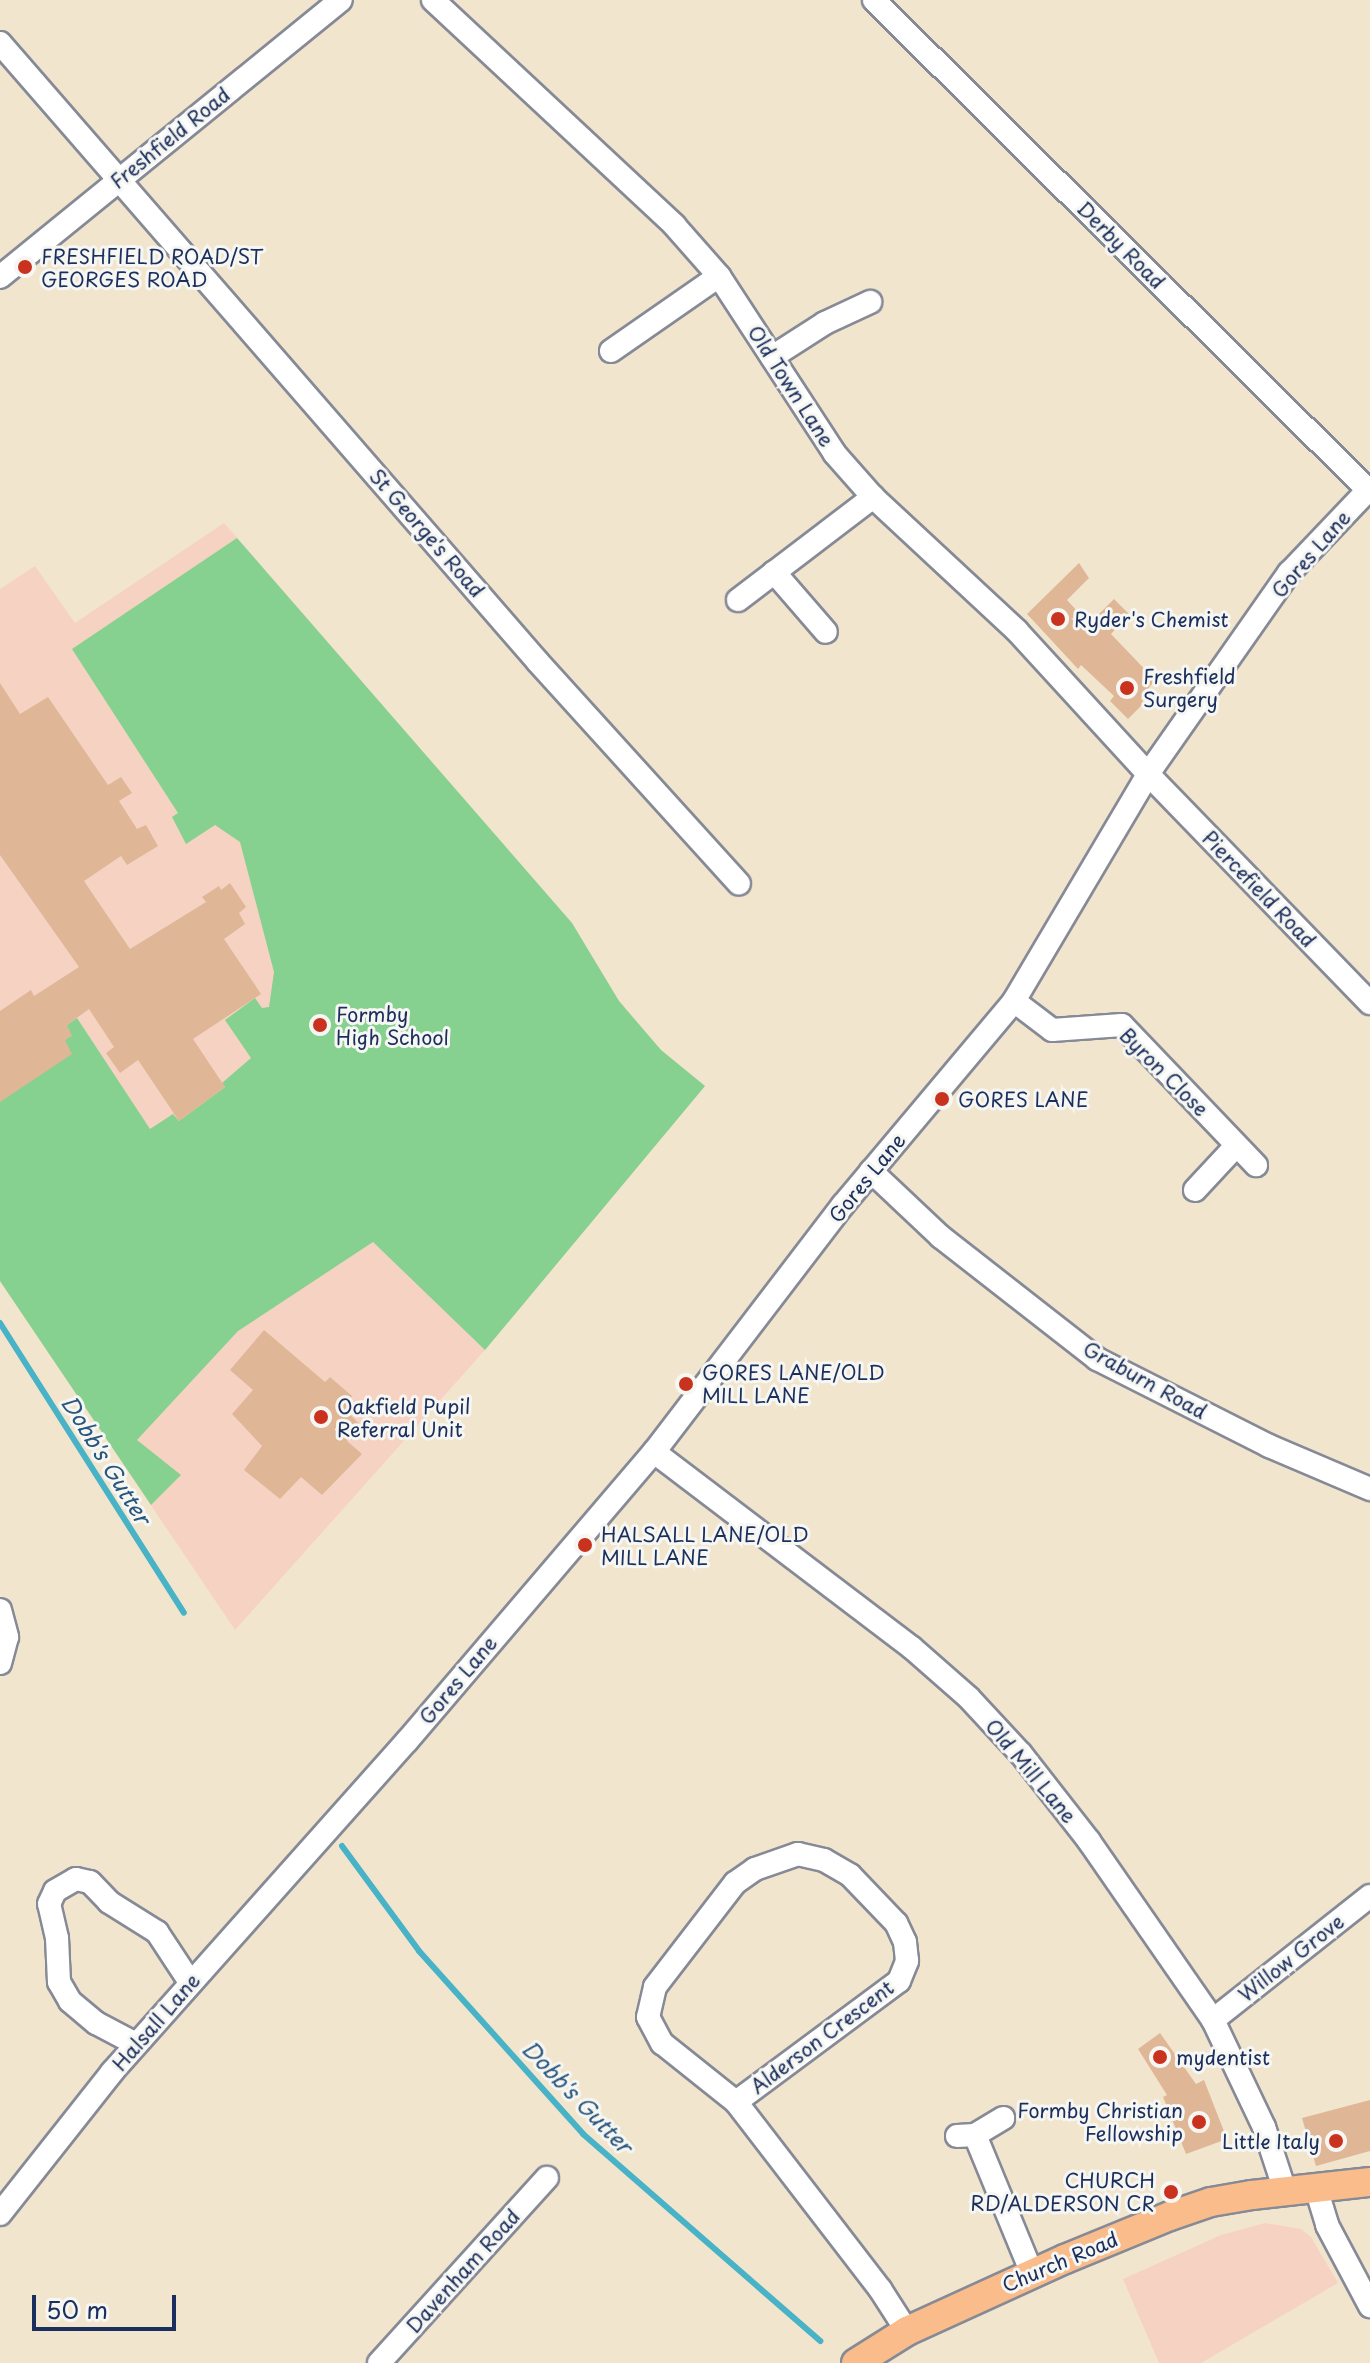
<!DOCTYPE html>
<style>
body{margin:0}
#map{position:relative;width:1370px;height:2363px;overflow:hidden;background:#f2e5ce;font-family:"Playpen Sans",sans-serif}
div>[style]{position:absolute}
.built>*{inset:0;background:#f6d2c3}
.green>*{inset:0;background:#86d18f}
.stream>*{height:6px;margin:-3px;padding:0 3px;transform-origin:3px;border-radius:3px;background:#48b2c6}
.building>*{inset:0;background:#dfb797}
.roads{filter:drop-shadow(2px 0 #868a96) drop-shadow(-2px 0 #868a96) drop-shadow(0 2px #868a96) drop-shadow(0 -2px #868a96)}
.minor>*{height:22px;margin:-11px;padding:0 11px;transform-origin:11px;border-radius:11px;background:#fff}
.major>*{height:28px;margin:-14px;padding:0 14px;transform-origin:14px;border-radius:14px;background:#f9bc8a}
.dots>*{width:22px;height:22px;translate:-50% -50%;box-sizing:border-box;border:4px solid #f6f6f2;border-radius:50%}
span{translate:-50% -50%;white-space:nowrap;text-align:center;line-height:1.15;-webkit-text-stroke:6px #f6f6f2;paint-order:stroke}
.street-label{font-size:20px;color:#1b2f5e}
.poi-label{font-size:20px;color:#1b2f5e}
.left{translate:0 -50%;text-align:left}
.right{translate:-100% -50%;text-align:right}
.water-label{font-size:22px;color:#28567d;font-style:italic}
.scale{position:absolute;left:32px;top:2295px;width:144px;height:36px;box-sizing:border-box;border:4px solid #1b2f5e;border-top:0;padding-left:10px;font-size:24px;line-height:28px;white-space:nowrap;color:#1b2f5e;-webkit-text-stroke:6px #f6f6f2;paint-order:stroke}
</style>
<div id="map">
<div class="built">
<div style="clip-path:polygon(224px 523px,572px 923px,619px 1001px,661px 1050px,705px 1086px,485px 1350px,235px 1630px,0 1281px,0 589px,35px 566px,75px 623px)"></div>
<div style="clip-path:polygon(1265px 2223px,1301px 2229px,1311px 2237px,1338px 2283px,1201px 2363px,1159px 2363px,1123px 2279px,1221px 2235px)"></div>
</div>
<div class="green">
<div style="clip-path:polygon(237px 538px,572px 923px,619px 1001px,661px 1050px,705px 1086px,485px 1350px,373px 1242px,238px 1331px,137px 1440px,181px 1475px,151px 1505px,0 1281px,0 1102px,65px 1040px,67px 1025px,77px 1018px,150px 1129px,173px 1114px,179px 1121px,225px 1087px,222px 1083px,251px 1058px,225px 1020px,255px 998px,262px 1008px,269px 1007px,274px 972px,240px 842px,215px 825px,186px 844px,172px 817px,178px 813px,72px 649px)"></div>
</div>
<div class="stream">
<div style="left:0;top:1323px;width:343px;rotate:57.6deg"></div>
<div style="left:342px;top:1846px;width:130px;rotate:53.7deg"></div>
<div style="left:419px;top:1951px;width:246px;rotate:48.1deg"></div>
<div style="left:583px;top:2134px;width:315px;rotate:41.1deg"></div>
</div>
<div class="building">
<div style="clip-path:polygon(1079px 563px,1089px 578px,1067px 600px,1089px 624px,1114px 599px,1129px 614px,1111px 634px,1155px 680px,1141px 698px,1144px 703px,1128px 719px,1110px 701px,1114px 696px,1081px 665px,1078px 669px,1027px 614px)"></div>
<div style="clip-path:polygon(0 683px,20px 714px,48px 697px,108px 785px,121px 777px,132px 793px,119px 801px,137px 829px,146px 825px,158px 846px,127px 865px,121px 856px,84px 881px,130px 949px,206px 902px,202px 897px,219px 886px,221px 890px,230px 883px,246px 907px,239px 913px,245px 924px,224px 939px,261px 994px,193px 1039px,225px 1087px,179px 1121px,138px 1060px,120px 1073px,106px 1053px,114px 1047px,89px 1009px,67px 1025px,72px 1036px,65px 1040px,72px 1054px,0 1102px,0 1011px,31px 990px,34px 996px,79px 967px,0 855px)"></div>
<div style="clip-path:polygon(264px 1330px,325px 1382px,330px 1377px,352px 1396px,345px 1409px,361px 1426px,347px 1441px,362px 1454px,322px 1495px,301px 1477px,280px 1499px,244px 1470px,262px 1446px,232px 1414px,253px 1390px,230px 1370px)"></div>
<div style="clip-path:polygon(1160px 2033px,1196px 2084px,1204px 2080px,1227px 2139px,1186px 2154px,1163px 2097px,1167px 2095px,1138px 2049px)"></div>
<div style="clip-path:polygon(1370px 2100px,1370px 2151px,1316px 2166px,1302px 2118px)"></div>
</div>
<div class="roads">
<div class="minor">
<div style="left:433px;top:0;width:330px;rotate:43deg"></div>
<div style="left:674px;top:225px;width:68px;rotate:48.6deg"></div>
<div style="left:719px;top:276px;width:212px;rotate:56.9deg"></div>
<div style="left:835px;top:454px;width:57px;rotate:48.5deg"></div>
<div style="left:873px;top:497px;width:197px;rotate:42.9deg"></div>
<div style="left:1017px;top:631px;width:194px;rotate:47.5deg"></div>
<div style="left:1148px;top:774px;width:319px;rotate:45.9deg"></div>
<div style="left:874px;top:0;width:699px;rotate:44.77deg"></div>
<div style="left:0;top:43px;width:820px;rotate:49deg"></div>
<div style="left:538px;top:662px;width:299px;rotate:47.8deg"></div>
<div style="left:0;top:277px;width:439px;rotate:-39.1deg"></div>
<div style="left:611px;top:351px;width:131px;rotate:-34.8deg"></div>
<div style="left:772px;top:357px;width:63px;rotate:-32.7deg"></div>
<div style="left:825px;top:323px;width:50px;rotate:-25deg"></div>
<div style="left:774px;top:572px;width:79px;rotate:49.1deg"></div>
<div style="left:738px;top:600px;width:170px;rotate:-37.3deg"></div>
<div style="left:1014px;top:1001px;width:48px;rotate:37.3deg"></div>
<div style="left:1052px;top:1030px;width:70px;rotate:-4.1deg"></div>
<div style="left:1122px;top:1025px;width:194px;rotate:46.3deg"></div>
<div style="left:871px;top:1171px;width:96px;rotate:43.3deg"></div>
<div style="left:941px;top:1237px;width:198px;rotate:38deg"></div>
<div style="left:1097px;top:1359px;width:193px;rotate:26.8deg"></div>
<div style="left:1269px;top:1446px;width:110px;rotate:23.1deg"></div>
<div style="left:1195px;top:1190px;width:60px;rotate:-47deg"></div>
<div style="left:654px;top:1452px;width:323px;rotate:37.2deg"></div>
<div style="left:911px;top:1647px;width:77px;rotate:41.3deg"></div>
<div style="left:969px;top:1698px;width:76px;rotate:47.1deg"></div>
<div style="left:1021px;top:1754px;width:110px;rotate:52deg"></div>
<div style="left:1089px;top:1841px;width:218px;rotate:55.3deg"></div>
<div style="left:1213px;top:2020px;width:119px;rotate:64.5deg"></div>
<div style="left:1264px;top:2127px;width:67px;rotate:71.8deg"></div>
<div style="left:0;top:1610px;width:28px;rotate:75deg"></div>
<div style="left:7px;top:1637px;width:27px;rotate:105deg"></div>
<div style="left:1213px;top:2020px;width:200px;rotate:-38.3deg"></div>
<div style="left:136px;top:2044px;width:45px;rotate:-152.3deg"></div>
<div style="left:96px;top:2023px;width:34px;rotate:-140deg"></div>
<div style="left:70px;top:2001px;width:22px;rotate:-120deg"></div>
<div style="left:59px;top:1982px;width:44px;rotate:-92.6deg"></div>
<div style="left:57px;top:1938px;width:35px;rotate:-103deg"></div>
<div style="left:49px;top:1904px;width:14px;rotate:-65deg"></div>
<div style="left:55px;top:1891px;width:24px;rotate:-30deg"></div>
<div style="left:76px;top:1879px;width:14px;rotate:12deg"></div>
<div style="left:90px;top:1882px;width:28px;rotate:46deg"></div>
<div style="left:109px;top:1902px;width:57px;rotate:32deg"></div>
<div style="left:157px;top:1932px;width:60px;rotate:56.6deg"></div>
<div style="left:736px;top:2102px;width:203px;rotate:-36.6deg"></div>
<div style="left:899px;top:1981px;width:22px;rotate:-68deg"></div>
<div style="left:907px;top:1961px;width:19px;rotate:-96deg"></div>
<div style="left:905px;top:1942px;width:21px;rotate:-115deg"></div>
<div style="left:896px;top:1923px;width:66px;rotate:-133.8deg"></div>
<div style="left:850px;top:1875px;width:30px;rotate:-150deg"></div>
<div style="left:824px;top:1860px;width:27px;rotate:-167deg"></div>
<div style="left:798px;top:1854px;width:46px;rotate:160.8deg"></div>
<div style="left:755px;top:1869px;width:24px;rotate:145deg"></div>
<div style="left:735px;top:1883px;width:131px;rotate:127.6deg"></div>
<div style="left:655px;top:1987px;width:31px;rotate:103deg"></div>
<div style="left:648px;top:2017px;width:30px;rotate:62deg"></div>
<div style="left:662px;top:2043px;width:95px;rotate:38.6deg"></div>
<div style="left:736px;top:2102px;width:236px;rotate:52.4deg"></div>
<div style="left:880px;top:2289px;width:50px;rotate:57.3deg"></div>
<div style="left:975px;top:2135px;width:149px;rotate:67.6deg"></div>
<div style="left:957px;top:2136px;width:18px;rotate:-3deg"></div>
<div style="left:975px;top:2135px;width:33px;rotate:-31deg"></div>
<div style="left:1316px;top:2188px;width:39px;rotate:73deg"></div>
<div style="left:1327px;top:2225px;width:92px;rotate:62deg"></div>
<div style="left:0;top:2214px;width:181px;rotate:-51.7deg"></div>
<div style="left:112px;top:2072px;width:443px;rotate:-48.3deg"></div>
<div style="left:407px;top:1741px;width:380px;rotate:-49.5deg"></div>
<div style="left:654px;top:1452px;width:311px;rotate:-52.6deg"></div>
<div style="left:843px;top:1205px;width:266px;rotate:-50deg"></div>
<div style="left:1014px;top:1001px;width:264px;rotate:-59.4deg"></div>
<div style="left:1148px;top:774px;width:246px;rotate:-55deg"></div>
<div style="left:1289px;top:573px;width:117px;rotate:-46.4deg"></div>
<div style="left:379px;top:2363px;width:250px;rotate:-47.8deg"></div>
</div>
<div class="major">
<div style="left:856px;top:2363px;width:60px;rotate:-32.1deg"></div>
<div style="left:907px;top:2331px;width:174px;rotate:-24.5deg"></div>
<div style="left:1065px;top:2259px;width:113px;rotate:-22.3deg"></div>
<div style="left:1170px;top:2216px;width:43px;rotate:-18.9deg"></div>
<div style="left:1211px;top:2202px;width:42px;rotate:-9.7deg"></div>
<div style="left:1252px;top:2195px;width:119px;rotate:-6.3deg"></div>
</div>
</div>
<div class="dots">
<div style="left:25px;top:267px;background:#c8321e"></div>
<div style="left:1058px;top:619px;background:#c8321e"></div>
<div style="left:1127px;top:688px;background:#c8321e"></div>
<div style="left:320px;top:1025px;background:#c8321e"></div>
<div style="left:942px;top:1099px;background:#c8321e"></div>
<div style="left:686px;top:1384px;background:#c8321e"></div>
<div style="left:321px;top:1417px;background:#c8321e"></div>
<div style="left:585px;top:1545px;background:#c8321e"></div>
<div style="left:1160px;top:2057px;background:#c8321e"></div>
<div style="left:1199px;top:2122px;background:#c8321e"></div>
<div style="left:1336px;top:2141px;background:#c8321e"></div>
<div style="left:1171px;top:2192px;background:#c8321e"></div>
</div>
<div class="street-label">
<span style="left:170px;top:138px;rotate:-39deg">Freshfield Road</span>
<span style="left:1121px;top:245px;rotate:45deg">Derby Road</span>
<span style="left:791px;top:386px;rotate:57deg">Old Town Lane</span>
<span style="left:427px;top:533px;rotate:49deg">St George's Road</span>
<span style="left:1311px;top:554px;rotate:-49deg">Gores Lane</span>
<span style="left:1259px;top:889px;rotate:46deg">Piercefield Road</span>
<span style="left:1164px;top:1072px;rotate:45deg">Byron Close</span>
<span style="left:867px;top:1178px;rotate:-51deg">Gores Lane</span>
<span style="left:1145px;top:1380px;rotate:29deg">Graburn Road</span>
<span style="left:458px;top:1680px;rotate:-50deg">Gores Lane</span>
<span style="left:1031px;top:1771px;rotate:50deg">Old Mill Lane</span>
<span style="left:1291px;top:1958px;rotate:-38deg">Willow Grove</span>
<span style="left:156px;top:2022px;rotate:-49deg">Halsall Lane</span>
<span style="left:822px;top:2037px;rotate:-37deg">Alderson Crescent</span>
<span style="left:1060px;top:2262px;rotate:-23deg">Church Road</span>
<span style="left:463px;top:2271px;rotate:-48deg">Davenham Road</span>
</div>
<div class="poi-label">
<span class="left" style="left:41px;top:268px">FRESHFIELD ROAD/ST<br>GEORGES ROAD</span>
<span class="left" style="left:1074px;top:619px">Ryder's Chemist</span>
<span class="left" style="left:1143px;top:688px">Freshfield<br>Surgery</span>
<span class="left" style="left:336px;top:1026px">Formby<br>High School</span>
<span class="left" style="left:958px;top:1099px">GORES LANE</span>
<span class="left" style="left:702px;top:1384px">GORES LANE/OLD<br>MILL LANE</span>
<span class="left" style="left:337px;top:1418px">Oakfield Pupil<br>Referral Unit</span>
<span class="left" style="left:601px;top:1546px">HALSALL LANE/OLD<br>MILL LANE</span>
<span class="left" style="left:1176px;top:2057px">mydentist</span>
<span class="right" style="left:1183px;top:2122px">Formby Christian<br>Fellowship</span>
<span class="right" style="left:1320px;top:2141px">Little Italy</span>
<span class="right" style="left:1155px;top:2192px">CHURCH<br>RD/ALDERSON CR</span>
</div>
<div class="water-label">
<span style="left:107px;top:1459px;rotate:58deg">Dobb's Gutter</span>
<span style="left:578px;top:2096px;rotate:46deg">Dobb's Gutter</span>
</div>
<div class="scale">50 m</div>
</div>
